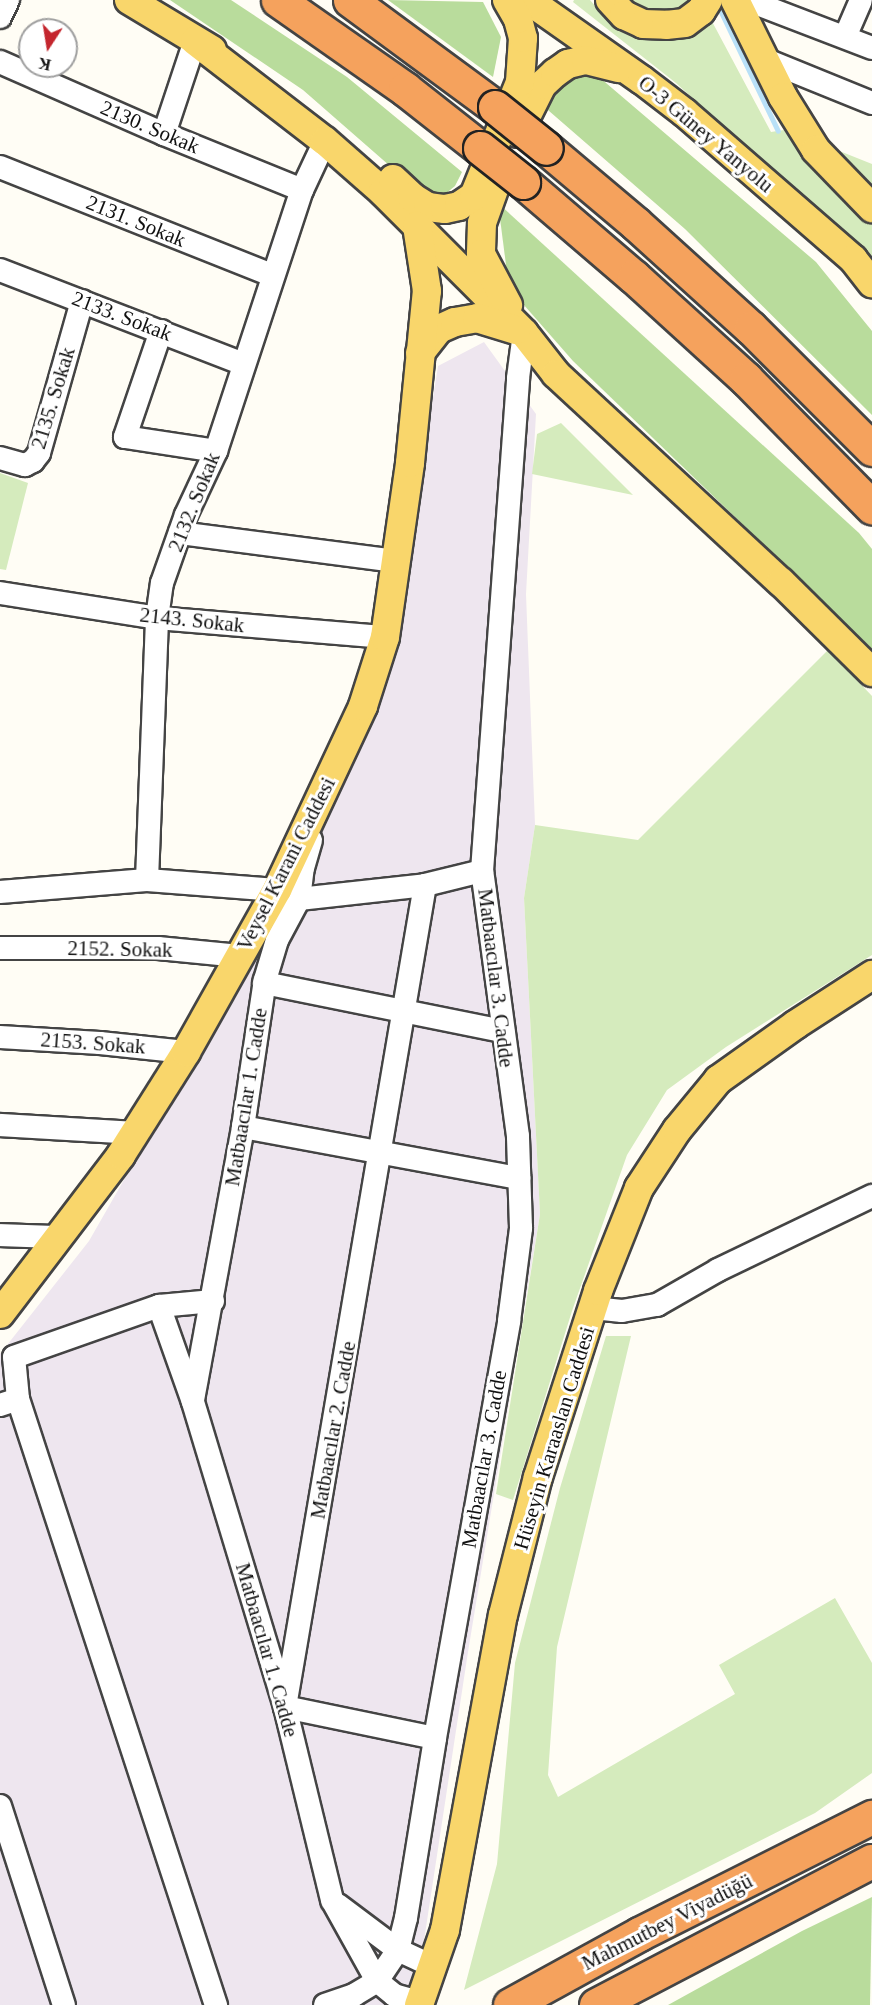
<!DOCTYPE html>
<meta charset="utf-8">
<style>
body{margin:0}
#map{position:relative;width:872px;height:2005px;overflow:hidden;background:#fffdf5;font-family:Georgia,serif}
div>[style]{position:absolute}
.industrial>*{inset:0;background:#eee6ef}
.green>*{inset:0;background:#d5ebbd}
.forest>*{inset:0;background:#b9dc9c}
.stream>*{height:5px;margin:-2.5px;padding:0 2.5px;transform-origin:2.5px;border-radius:2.5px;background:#b9e0f7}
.roads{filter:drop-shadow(2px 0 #444) drop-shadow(-2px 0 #444) drop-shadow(0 2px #444) drop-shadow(0 -2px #444)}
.minor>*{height:22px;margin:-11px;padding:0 11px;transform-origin:11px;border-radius:11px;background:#fff}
.major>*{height:28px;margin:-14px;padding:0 14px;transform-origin:14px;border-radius:14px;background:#f9d66b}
.highway>*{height:33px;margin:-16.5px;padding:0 16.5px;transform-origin:16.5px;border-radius:16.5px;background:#f5a25d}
.bridges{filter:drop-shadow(2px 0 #222) drop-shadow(-2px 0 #222) drop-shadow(0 2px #222) drop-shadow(0 -2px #222)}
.highway-bridge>*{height:33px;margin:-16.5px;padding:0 16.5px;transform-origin:16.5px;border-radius:16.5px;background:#f5a25d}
span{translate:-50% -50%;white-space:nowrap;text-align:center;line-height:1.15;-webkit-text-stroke:6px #fff;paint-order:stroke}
.street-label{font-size:21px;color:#111}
.north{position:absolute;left:18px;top:18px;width:60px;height:60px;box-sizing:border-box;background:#fff;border:2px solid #a0a0a0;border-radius:50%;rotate:192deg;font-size:16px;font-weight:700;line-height:24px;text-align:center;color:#111}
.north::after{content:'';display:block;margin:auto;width:21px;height:27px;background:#c4262e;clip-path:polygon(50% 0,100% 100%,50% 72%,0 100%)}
</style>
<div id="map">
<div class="industrial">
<div style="clip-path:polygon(484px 342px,536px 414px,526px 594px,535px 825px,524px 898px,540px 1214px,468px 1652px,416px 1993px,389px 2005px,0 2005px,0 1354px,89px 1241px,265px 933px,395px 639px,438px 366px)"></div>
</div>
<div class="green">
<div style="clip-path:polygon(574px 0,590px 0,607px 20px,640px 32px,708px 14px,771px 132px,784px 130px,804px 159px,872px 224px,872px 263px,676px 83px,573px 2px)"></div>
<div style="clip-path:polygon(624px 0,689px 0,675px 15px,661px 18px)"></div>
<div style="clip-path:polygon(822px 144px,872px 164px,872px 188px)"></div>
<div style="clip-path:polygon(561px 423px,633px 495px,532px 474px,537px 434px)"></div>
<div style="clip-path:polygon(0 473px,28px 483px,6px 570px,0 569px)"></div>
<div style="clip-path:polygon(828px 650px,872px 696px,872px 955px,726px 1047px,667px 1090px,627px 1155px,572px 1311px,513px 1500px,496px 1494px,540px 1214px,524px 898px,535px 825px,638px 840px)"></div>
<div style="clip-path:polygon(606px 1336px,631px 1336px,557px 1647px,548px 1775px,558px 1797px,735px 1694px,719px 1665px,835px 1598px,872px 1663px,872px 1773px,815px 1813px,464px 1990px,497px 1864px,515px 1663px,560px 1488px)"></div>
</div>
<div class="forest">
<div style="clip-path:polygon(170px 0,231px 0,347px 77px,462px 172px,455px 186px,444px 195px,422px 194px,303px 90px)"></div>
<div style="clip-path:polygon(388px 0,483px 2px,501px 37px,493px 77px)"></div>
<div style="clip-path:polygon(575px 71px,599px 77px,816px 262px,872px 331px,872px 415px,685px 229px,541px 104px)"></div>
<div style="clip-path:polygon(498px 203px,859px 533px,872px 549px,872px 649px,573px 361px,509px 288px)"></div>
<div style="clip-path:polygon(872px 1897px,870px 2005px,668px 2005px,802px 1931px)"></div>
</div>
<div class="stream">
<div style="left:719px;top:8px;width:136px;rotate:64.4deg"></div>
</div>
<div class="roads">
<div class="minor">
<div style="left:747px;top:0;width:134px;rotate:21deg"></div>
<div style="left:0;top:17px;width:19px;rotate:-65deg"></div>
<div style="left:845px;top:37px;width:40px;rotate:-66.6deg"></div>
<div style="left:766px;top:60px;width:114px;rotate:22.1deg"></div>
<div style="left:0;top:62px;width:179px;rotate:23.7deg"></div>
<div style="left:164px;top:134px;width:149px;rotate:22.1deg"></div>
<div style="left:164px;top:134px;width:98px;rotate:-71.6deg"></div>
<div style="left:0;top:167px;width:293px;rotate:21.7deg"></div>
<div style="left:0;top:270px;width:261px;rotate:21.1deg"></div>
<div style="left:161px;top:331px;width:112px;rotate:108.8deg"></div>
<div style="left:125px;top:437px;width:92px;rotate:8.7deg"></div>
<div style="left:0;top:458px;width:26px;rotate:16deg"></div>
<div style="left:25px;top:465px;width:9px;rotate:-27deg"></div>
<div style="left:33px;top:461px;width:10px;rotate:-53deg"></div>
<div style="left:39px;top:453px;width:158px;rotate:-74.2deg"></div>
<div style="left:180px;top:533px;width:218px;rotate:7.4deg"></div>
<div style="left:0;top:593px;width:159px;rotate:9deg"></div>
<div style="left:157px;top:618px;width:229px;rotate:4.8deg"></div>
<div style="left:147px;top:880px;width:262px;rotate:-87.8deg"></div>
<div style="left:157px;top:618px;width:35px;rotate:-82deg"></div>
<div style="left:162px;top:583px;width:72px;rotate:-70.6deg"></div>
<div style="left:186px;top:515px;width:71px;rotate:-64.9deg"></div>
<div style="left:216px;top:451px;width:275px;rotate:-71.8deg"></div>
<div style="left:302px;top:190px;width:54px;rotate:-64.9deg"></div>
<div style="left:425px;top:885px;width:834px;rotate:99.67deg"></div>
<div style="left:285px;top:1707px;width:153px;rotate:11.7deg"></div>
<div style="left:0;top:892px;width:147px;rotate:-4.7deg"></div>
<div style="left:147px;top:880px;width:130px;rotate:4.4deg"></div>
<div style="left:299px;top:899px;width:127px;rotate:-6.3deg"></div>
<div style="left:425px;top:885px;width:59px;rotate:-13.8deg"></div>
<div style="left:0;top:948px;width:158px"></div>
<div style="left:158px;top:948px;width:82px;rotate:5.6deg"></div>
<div style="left:264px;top:983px;width:244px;rotate:11.4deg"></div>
<div style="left:0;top:1037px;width:100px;rotate:3.4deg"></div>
<div style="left:100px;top:1043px;width:86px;rotate:6deg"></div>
<div style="left:0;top:1125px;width:134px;rotate:3.4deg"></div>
<div style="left:243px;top:1127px;width:281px;rotate:10.5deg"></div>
<div style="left:0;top:1235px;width:58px;rotate:2deg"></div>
<div style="left:213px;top:1301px;width:54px;rotate:174.7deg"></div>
<div style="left:159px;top:1306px;width:102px;rotate:70.5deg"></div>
<div style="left:193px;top:1402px;width:319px;rotate:73.2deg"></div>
<div style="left:285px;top:1707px;width:199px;rotate:76.3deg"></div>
<div style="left:332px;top:1900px;width:93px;rotate:60.9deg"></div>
<div style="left:377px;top:1981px;width:22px;rotate:39deg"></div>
<div style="left:394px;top:1995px;width:26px;rotate:16deg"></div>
<div style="left:593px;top:1308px;width:29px;rotate:6deg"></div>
<div style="left:622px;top:1311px;width:36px;rotate:-10deg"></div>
<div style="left:657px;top:1305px;width:70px;rotate:-29.8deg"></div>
<div style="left:718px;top:1270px;width:171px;rotate:-25.7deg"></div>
<div style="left:18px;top:1399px;width:42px;rotate:-95.4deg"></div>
<div style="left:14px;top:1357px;width:154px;rotate:-19.4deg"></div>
<div style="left:193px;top:1400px;width:278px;rotate:-79.6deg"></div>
<div style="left:243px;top:1127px;width:149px;rotate:-81.5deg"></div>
<div style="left:265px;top:980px;width:42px;rotate:-73.3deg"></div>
<div style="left:277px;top:940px;width:47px;rotate:-61.8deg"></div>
<div style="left:299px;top:899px;width:31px;rotate:-83deg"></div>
<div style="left:303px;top:868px;width:29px;rotate:-74deg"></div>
<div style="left:0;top:1405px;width:19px;rotate:-18deg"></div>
<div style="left:18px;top:1399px;width:638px;rotate:71.91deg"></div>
<div style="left:0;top:1806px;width:209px;rotate:72.2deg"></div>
<div style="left:338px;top:1905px;width:75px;rotate:36.9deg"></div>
<div style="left:398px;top:1950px;width:35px;rotate:25deg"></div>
<div style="left:325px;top:2005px;width:31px;rotate:-19deg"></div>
<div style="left:354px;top:1995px;width:27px;rotate:-31deg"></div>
<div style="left:377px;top:1981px;width:37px;rotate:-56deg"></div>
<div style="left:398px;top:1950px;width:33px;rotate:-76deg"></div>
<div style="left:406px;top:1918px;width:182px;rotate:-80.8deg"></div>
<div style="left:435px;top:1738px;width:424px;rotate:-79.9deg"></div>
<div style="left:509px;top:1321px;width:94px;rotate:-82.6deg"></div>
<div style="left:521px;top:1228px;width:92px;rotate:-91.9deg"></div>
<div style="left:518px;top:1136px;width:267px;rotate:-97.7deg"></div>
<div style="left:482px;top:871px;width:494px;rotate:-85.8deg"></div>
<div style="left:518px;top:378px;width:45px;rotate:-82.4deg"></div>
</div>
<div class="major">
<div style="left:129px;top:0;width:97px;rotate:31.1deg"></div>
<div style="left:528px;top:0;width:139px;rotate:35.1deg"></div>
<div style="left:642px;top:80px;width:54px;rotate:37.5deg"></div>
<div style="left:685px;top:113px;width:223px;rotate:41deg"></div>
<div style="left:853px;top:259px;width:31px;rotate:52deg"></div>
<div style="left:610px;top:0;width:21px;rotate:47deg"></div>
<div style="left:624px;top:15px;width:21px;rotate:25deg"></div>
<div style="left:643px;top:24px;width:23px;rotate:2deg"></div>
<div style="left:666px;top:25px;width:19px;rotate:-6deg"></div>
<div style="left:685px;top:23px;width:20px;rotate:-37deg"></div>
<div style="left:701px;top:11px;width:13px;rotate:-58deg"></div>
<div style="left:735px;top:0;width:108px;rotate:63.7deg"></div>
<div style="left:783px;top:97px;width:62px;rotate:58.1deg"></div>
<div style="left:816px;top:150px;width:81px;rotate:46deg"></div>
<div style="left:195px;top:41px;width:164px;rotate:37.6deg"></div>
<div style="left:325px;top:141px;width:77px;rotate:41.3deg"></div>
<div style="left:383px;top:192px;width:199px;rotate:45deg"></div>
<div style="left:524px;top:333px;width:52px;rotate:52deg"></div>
<div style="left:556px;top:374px;width:306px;rotate:42.8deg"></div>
<div style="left:781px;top:582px;width:128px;rotate:44.7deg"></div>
<div style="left:518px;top:133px;width:54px;rotate:-63.4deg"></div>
<div style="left:542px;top:85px;width:18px;rotate:-43deg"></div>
<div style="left:555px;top:73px;width:16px;rotate:-35deg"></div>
<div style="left:568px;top:64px;width:18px;rotate:-13deg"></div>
<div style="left:586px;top:60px;width:34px;rotate:14deg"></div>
<div style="left:498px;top:178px;width:48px;rotate:109.6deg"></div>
<div style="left:482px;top:223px;width:31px;rotate:92deg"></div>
<div style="left:481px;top:254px;width:58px;rotate:62.1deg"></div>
<div style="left:393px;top:179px;width:26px;rotate:43deg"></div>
<div style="left:412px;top:197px;width:19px;rotate:32deg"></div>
<div style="left:428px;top:207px;width:17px;rotate:7deg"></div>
<div style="left:445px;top:209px;width:14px;rotate:-12deg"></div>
<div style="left:459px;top:206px;width:18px;rotate:-34deg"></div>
<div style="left:474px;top:196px;width:123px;rotate:-68deg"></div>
<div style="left:520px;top:82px;width:44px;rotate:-86.1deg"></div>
<div style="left:523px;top:38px;width:20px;rotate:-105deg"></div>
<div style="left:518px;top:19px;width:22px;rotate:-120deg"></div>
<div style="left:420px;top:353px;width:31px;rotate:-52deg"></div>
<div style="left:439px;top:329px;width:17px;rotate:-24deg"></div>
<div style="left:455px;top:322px;width:22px;rotate:-10deg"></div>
<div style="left:477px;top:318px;width:41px;rotate:17.1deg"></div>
<div style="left:0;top:1314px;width:200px;rotate:-52.7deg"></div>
<div style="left:121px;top:1155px;width:122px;rotate:-57.7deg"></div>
<div style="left:186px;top:1052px;width:186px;rotate:-60.7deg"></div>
<div style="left:277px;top:890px;width:203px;rotate:-64.9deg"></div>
<div style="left:363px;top:706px;width:72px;rotate:-72.3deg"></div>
<div style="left:385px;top:637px;width:176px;rotate:-81.8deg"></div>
<div style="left:410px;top:463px;width:173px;rotate:-84.4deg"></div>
<div style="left:427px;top:291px;width:66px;rotate:-98.7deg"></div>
<div style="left:419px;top:2005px;width:79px;rotate:-70.9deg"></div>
<div style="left:445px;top:1930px;width:320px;rotate:-79.6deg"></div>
<div style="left:503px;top:1615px;width:142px;rotate:-75.8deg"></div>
<div style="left:538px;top:1477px;width:195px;rotate:-72.1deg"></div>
<div style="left:598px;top:1291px;width:111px;rotate:-68.3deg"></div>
<div style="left:639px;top:1188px;width:69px;rotate:-56.8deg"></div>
<div style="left:677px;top:1130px;width:65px;rotate:-50.6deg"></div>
<div style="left:718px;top:1080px;width:95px;rotate:-35.5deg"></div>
<div style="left:795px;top:1025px;width:92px;rotate:-33deg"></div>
</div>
<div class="highway">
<div style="left:278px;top:0;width:155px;rotate:35deg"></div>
<div style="left:405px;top:89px;width:95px;rotate:38.2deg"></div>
<div style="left:350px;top:0;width:180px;rotate:36.4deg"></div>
<div style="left:546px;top:148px;width:116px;rotate:40.1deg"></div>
<div style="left:635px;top:223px;width:156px;rotate:42.2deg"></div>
<div style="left:751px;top:328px;width:171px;rotate:45deg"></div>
<div style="left:523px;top:182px;width:146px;rotate:40.6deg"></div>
<div style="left:634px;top:277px;width:151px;rotate:42.3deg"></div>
<div style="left:746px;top:379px;width:180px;rotate:45.5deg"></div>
<div style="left:510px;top:2005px;width:147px;rotate:-28.8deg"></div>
<div style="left:639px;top:1934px;width:261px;rotate:-26.7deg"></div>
<div style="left:596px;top:2005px;width:311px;rotate:-27.6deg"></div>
</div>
</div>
<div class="bridges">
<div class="highway-bridge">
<div style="left:495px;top:107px;width:65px;rotate:38.8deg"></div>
<div style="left:480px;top:148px;width:55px;rotate:38.3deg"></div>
</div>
</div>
<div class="street-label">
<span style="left:150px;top:127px;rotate:23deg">2130. Sokak</span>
<span style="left:706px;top:134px;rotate:40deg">O-3 Güney Yanyolu</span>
<span style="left:136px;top:221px;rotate:22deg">2131. Sokak</span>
<span style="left:122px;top:316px;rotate:21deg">2133. Sokak</span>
<span style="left:53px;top:398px;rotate:-73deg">2135. Sokak</span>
<span style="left:194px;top:502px;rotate:-68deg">2132. Sokak</span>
<span style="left:192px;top:620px;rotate:6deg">2143. Sokak</span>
<span style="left:286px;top:864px;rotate:-63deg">Veysel Karani Caddesi</span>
<span style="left:120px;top:949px;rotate:1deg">2152. Sokak</span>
<span style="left:496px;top:978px;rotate:83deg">Matbaacılar 3. Cadde</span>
<span style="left:93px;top:1043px;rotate:4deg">2153. Sokak</span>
<span style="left:246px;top:1097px;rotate:-81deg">Matbaacılar 1. Cadde</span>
<span style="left:333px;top:1430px;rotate:-80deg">Matbaacılar 2. Cadde</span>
<span style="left:554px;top:1438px;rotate:-73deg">Hüseyin Karaaslan Caddesi</span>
<span style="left:484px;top:1459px;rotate:-80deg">Matbaacılar 3. Cadde</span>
<span style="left:267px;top:1650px;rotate:74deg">Matbaacılar 1. Cadde</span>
<span style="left:667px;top:1922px;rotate:-27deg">Mahmutbey Viyadüğü</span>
</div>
<div class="north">K</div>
</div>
